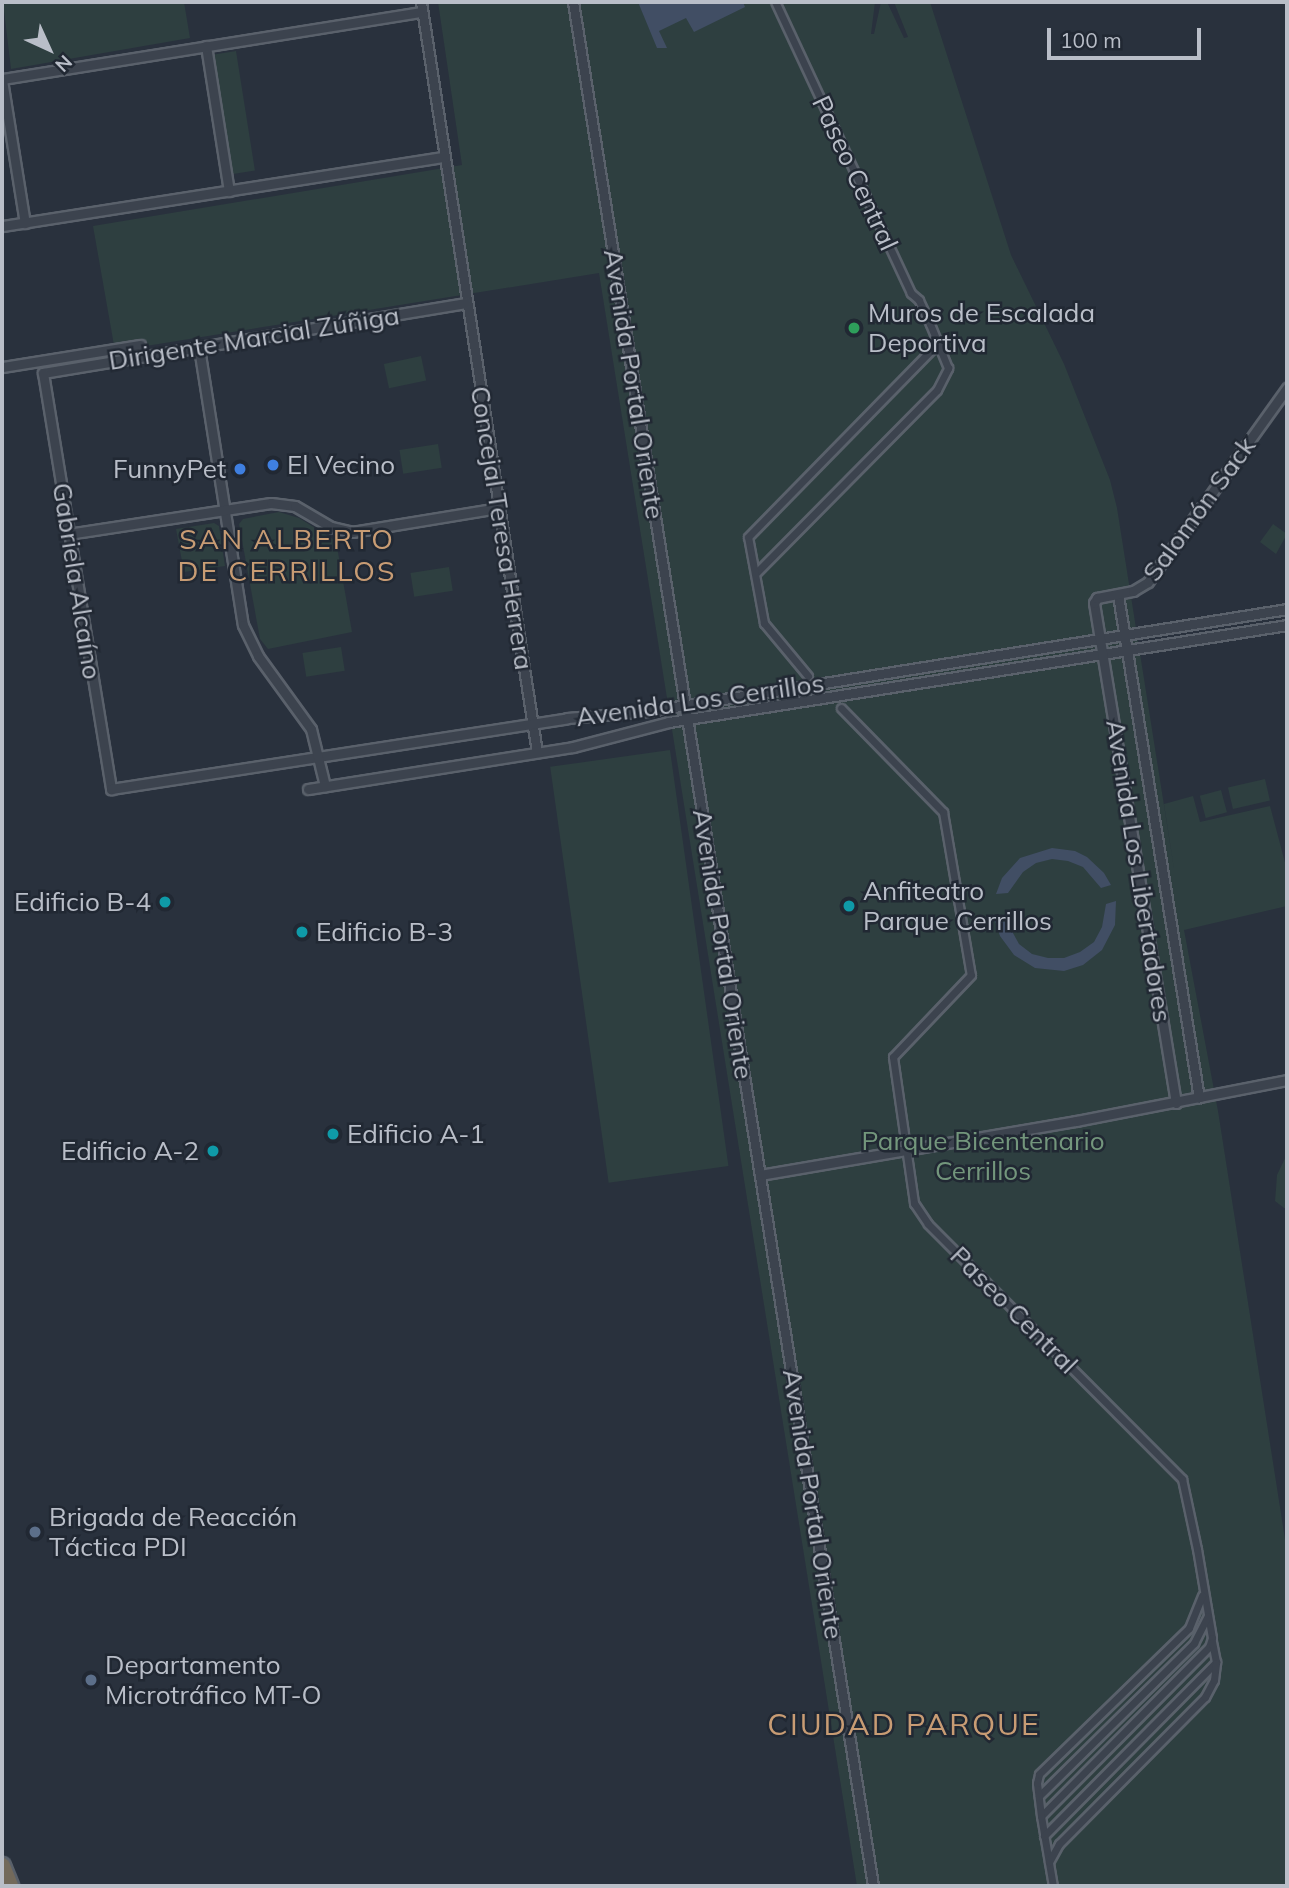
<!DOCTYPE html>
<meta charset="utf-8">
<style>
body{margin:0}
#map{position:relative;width:1289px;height:1888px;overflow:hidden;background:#29313d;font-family:Mulish,sans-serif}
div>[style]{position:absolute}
.green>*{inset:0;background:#2e3f40;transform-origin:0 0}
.water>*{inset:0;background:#414e64}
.roads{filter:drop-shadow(2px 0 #5a616b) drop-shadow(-2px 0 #5a616b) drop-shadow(0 2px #5a616b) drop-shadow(0 -2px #5a616b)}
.pedestrian>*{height:7px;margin:-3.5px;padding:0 3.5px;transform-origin:3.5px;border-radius:3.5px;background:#3c434e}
.minor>*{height:9px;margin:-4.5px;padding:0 4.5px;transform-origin:4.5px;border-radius:4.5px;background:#3c434e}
.motorway>*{height:16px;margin:-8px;padding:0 8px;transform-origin:8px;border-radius:8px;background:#736a5b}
.dots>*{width:19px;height:19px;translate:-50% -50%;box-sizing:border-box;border:4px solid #212833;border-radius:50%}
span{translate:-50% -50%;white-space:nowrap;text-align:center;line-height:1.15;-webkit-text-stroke:5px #212833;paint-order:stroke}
.street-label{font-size:26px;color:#b9bec8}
.poi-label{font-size:26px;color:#b9bec8}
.left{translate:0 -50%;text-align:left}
.right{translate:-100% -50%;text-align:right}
.park-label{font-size:26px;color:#73967c}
.neighbourhood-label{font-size:28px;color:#c89c74;letter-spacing:2px}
.quarter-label{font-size:30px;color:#c89c74;letter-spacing:2px}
.frame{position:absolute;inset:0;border:4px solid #b9bec8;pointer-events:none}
.north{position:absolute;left:14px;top:14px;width:70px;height:70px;-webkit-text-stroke:5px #212833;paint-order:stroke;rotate:135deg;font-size:19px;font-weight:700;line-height:28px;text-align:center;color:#b9bec8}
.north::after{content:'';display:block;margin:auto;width:24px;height:32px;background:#b9bec8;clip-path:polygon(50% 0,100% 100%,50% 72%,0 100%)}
.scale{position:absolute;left:1047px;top:28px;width:154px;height:32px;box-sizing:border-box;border:4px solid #b9bec8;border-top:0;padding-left:9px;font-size:21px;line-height:24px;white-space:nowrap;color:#b9bec8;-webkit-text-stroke:5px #212833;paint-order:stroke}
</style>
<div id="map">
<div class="green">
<div style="clip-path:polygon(3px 2px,184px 2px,190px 38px,11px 69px)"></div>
<div style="clip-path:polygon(438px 2px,875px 2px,871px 34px,874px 34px,881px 2px,887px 2px,904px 38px,908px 37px,894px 2px,930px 2px,1011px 255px,1064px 364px,1110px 480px,1117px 508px,1175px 875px,1164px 804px,1193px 796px,1200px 822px,1270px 806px,1287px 870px,1287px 906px,1184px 930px,1218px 1111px,1287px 1552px,1287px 1886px,857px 1886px,599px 273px,115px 351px,93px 226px,462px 165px)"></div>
<div style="left:236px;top:51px;width:121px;height:22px;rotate:81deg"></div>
<div style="left:421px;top:356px;width:25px;height:38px;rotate:78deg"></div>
<div style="left:438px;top:444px;width:24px;height:39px;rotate:81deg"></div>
<div style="clip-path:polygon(279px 512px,299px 518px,336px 541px,352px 632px,268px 649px,260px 639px,239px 524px,243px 519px)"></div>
<div style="clip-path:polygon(214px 523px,219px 526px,225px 566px,184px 572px,176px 529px)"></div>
<div style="clip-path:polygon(1273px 524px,1287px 534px,1276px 554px,1260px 542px)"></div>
<div style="left:449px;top:567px;width:24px;height:39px;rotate:81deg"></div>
<div style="left:341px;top:647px;width:24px;height:39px;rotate:81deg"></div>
<div style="left:670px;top:750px;width:420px;height:121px;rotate:82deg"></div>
<div style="left:1265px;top:779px;width:22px;height:38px;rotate:77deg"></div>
<div style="left:1221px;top:790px;width:23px;height:22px;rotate:75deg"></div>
<div style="clip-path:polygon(1287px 1154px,1287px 1208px,1284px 1208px,1275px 1201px,1276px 1189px,1277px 1175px)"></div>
</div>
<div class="water">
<div style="clip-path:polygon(638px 2px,743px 2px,745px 7px,694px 32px,686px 18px,659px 31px,667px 48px,657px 48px)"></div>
<div style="clip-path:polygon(1052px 848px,1075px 851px,1087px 857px,1104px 873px,1111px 885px,1101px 888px,1083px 867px,1068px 861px,1052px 859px,1036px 863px,1023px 872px,1008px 893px,996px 894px,1002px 878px,1020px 858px)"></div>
<div style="clip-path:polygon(1116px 901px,1115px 925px,1102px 950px,1083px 965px,1064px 971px,1035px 968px,1014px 955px,1000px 936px,995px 921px,1007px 922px,1019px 944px,1032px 954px,1048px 958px,1064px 958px,1080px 952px,1094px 942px,1102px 927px,1106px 904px)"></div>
</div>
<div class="roads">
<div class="pedestrian">
<div style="left:756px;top:573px;width:257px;rotate:-45.3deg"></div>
<div style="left:937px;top:390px;width:25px;rotate:-63deg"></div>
<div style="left:948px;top:368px;width:48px;rotate:-112.2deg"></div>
<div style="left:930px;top:324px;width:26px;rotate:-115deg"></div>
<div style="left:919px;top:300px;width:11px;rotate:-139deg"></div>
<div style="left:911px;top:293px;width:321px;rotate:-115deg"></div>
<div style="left:808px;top:676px;width:69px;rotate:-129.7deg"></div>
<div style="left:764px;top:623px;width:87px;rotate:-100.5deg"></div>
<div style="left:748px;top:537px;width:273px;rotate:-45.6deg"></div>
<div style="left:841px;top:708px;width:146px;rotate:45.6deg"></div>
<div style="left:943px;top:812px;width:165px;rotate:80.3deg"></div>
<div style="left:971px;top:975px;width:113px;rotate:133.6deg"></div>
<div style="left:893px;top:1057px;width:148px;rotate:81.8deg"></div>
<div style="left:914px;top:1203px;width:25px;rotate:56deg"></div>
<div style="left:928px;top:1224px;width:360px;rotate:45.1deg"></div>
<div style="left:1182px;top:1479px;width:72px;rotate:77.9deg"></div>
<div style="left:1197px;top:1549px;width:90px;rotate:80.4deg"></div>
<div style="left:1212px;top:1638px;width:9px;rotate:108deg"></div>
<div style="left:1209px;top:1647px;width:238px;rotate:134.8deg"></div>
<div style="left:1041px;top:1816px;width:71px;rotate:80.3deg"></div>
<div style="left:1039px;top:1796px;width:218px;rotate:-44.6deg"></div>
<div style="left:1194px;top:1643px;width:30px;rotate:-63deg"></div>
<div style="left:1041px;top:1816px;width:33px;rotate:-97deg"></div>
<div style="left:1037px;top:1783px;width:9px;rotate:-77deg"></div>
<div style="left:1039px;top:1774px;width:209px;rotate:-44.2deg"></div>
<div style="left:1189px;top:1628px;width:35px;rotate:-68deg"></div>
<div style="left:1044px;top:1836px;width:245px;rotate:-45.3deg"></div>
<div style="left:1216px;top:1662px;width:20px;rotate:-101deg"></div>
<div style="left:1049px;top:1862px;width:21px;rotate:-61deg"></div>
<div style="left:1059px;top:1844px;width:207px;rotate:-45.2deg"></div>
<div style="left:1205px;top:1697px;width:19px;rotate:-62deg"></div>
<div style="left:1214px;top:1680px;width:17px;rotate:-83deg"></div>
</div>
<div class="minor">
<div style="left:421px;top:2px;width:759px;rotate:81.21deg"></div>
<div style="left:573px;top:2px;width:1908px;rotate:80.95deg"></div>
<div style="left:206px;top:46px;width:147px;rotate:81deg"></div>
<div style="left:2px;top:79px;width:425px;rotate:-9.1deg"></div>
<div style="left:2px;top:80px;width:145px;rotate:80.9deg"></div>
<div style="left:2px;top:226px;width:448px;rotate:-8.9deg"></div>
<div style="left:466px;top:303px;width:429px;rotate:170.6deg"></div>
<div style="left:43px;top:373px;width:422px;rotate:80.7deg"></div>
<div style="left:111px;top:789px;width:461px;rotate:-8.8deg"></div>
<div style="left:567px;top:718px;width:82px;rotate:-4.9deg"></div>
<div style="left:649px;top:711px;width:646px;rotate:-9.08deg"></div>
<div style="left:199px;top:348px;width:280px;rotate:81deg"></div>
<div style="left:243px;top:625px;width:34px;rotate:64deg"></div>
<div style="left:258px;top:656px;width:90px;rotate:54deg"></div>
<div style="left:311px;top:729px;width:59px;rotate:76.2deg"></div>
<div style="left:2px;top:367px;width:140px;rotate:-9.1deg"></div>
<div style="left:68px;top:534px;width:205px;rotate:-8.7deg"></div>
<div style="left:271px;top:503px;width:24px;rotate:7deg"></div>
<div style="left:295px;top:506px;width:42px;rotate:30.3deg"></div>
<div style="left:331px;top:527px;width:22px;rotate:13deg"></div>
<div style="left:352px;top:532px;width:149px;rotate:-9.3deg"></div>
<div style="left:1118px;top:595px;width:509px;rotate:80.85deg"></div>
<div style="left:308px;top:789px;width:268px;rotate:-9deg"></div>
<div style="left:573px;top:747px;width:99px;rotate:-14.6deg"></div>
<div style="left:669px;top:722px;width:626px;rotate:-8.92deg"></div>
<div style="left:1176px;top:1103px;width:507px;rotate:-99.31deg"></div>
<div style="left:1094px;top:603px;width:6px;rotate:-59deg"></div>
<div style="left:1097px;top:598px;width:37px;rotate:-11deg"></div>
<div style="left:1133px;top:591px;width:17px;rotate:-31deg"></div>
<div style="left:1148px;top:582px;width:239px;rotate:-54.4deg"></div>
<div style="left:760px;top:1175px;width:321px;rotate:-9.7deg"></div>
<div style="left:1076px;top:1121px;width:215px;rotate:-11deg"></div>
</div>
<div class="motorway">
<div style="left:2px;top:1866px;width:22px;rotate:68deg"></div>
</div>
</div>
<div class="dots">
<div style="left:854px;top:328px;background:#2e9e5b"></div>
<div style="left:273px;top:465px;background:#3f7fe0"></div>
<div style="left:240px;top:469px;background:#3f7fe0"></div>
<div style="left:165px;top:902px;background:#0f9aa8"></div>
<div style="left:849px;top:906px;background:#0f9aa8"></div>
<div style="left:302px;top:932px;background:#0f9aa8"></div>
<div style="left:333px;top:1134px;background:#0f9aa8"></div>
<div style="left:213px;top:1151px;background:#0f9aa8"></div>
<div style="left:35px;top:1532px;background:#5c6f8a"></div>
<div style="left:91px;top:1680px;background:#5c6f8a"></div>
</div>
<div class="street-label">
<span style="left:855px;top:173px;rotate:65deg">Paseo Central</span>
<span style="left:254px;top:338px;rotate:-9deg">Dirigente Marcial Zúñiga</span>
<span style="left:634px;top:384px;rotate:81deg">Avenida Portal Oriente</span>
<span style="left:1199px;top:509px;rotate:-54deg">Salomón Sack</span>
<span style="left:502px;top:528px;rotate:81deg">Concejal Teresa Herrera</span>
<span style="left:77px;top:581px;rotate:81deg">Gabriela Alcaíno</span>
<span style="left:700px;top:700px;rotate:-8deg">Avenida Los Cerrillos</span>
<span style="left:1139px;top:871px;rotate:81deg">Avenida Los Libertadores</span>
<span style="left:723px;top:944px;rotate:81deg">Avenida Portal Oriente</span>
<span style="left:1014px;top:1310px;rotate:45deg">Paseo Central</span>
<span style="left:813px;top:1504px;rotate:81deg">Avenida Portal Oriente</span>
</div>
<div class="poi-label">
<span class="left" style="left:868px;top:328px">Muros de Escalada<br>Deportiva</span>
<span class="left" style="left:287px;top:465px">El Vecino</span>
<span class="right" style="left:226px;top:469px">FunnyPet</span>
<span class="left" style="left:863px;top:906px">Anfiteatro<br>Parque Cerrillos</span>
<span class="right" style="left:151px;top:902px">Edificio B-4</span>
<span class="left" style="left:316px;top:932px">Edificio B-3</span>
<span class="left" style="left:347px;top:1134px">Edificio A-1</span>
<span class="right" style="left:199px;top:1151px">Edificio A-2</span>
<span class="left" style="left:49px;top:1532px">Brigada de Reacción<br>Táctica PDI</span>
<span class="left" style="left:105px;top:1680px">Departamento<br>Microtráfico MT-O</span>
</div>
<div class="park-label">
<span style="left:983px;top:1156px">Parque Bicentenario<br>Cerrillos</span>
</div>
<div class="neighbourhood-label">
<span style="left:287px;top:555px">SAN ALBERTO<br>DE CERRILLOS</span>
</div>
<div class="quarter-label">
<span style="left:904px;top:1724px">CIUDAD PARQUE</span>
</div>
<div class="frame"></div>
<div class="north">N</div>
<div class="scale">100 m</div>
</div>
